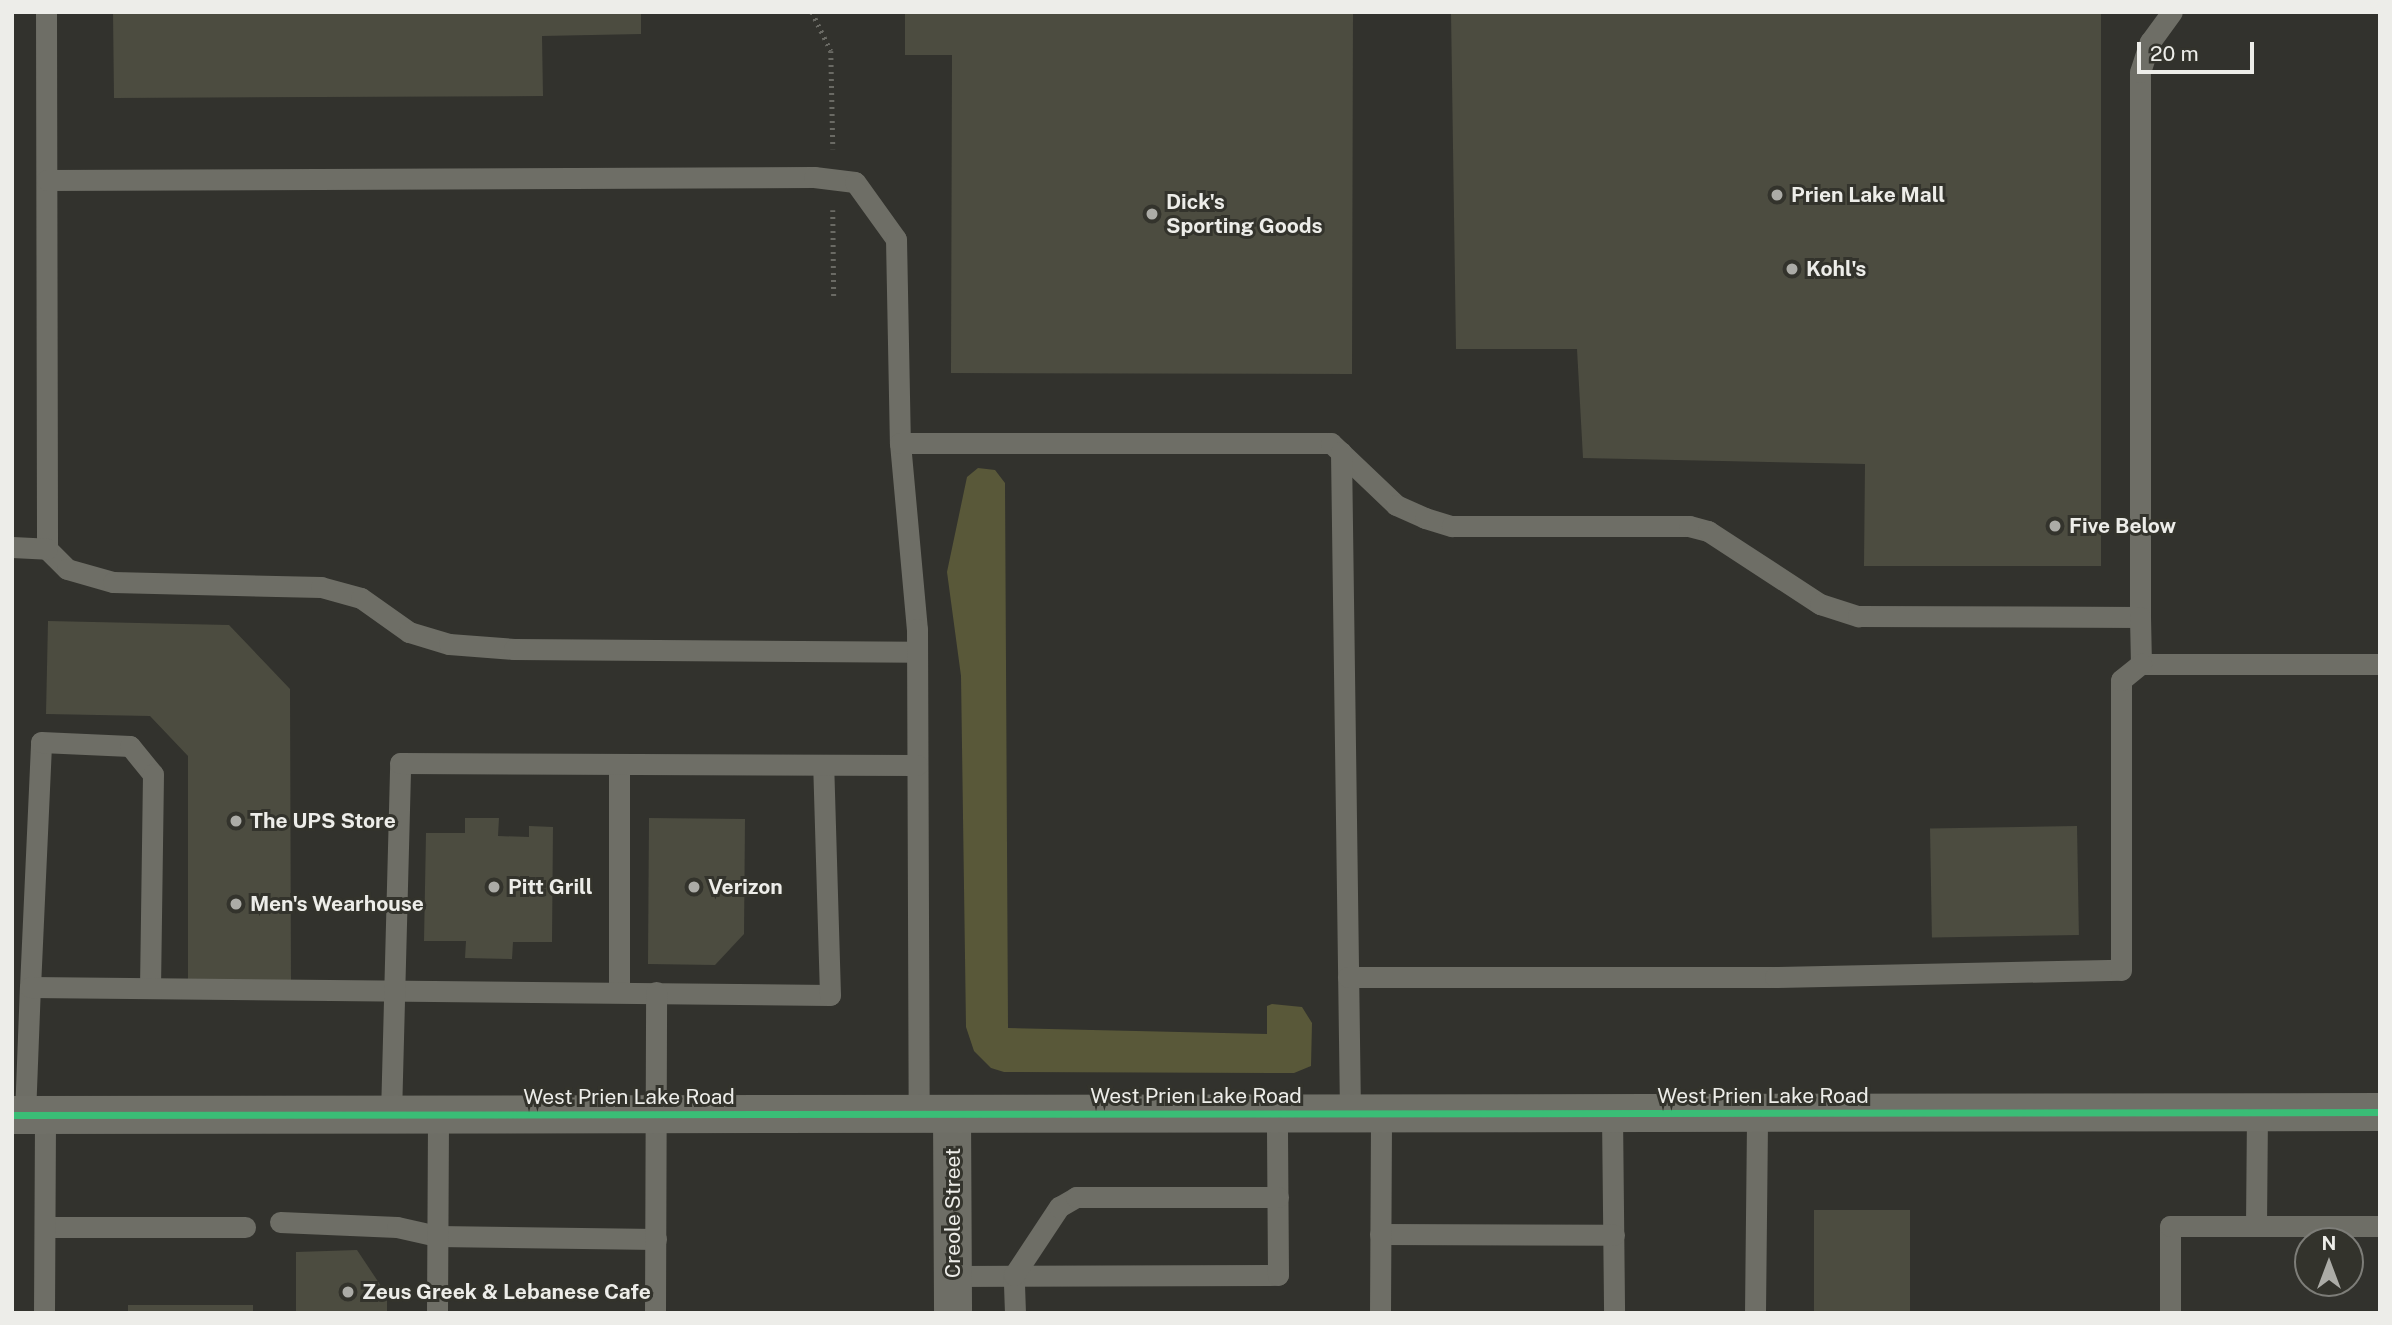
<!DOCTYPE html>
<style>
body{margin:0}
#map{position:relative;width:2392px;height:1325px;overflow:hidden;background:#32322d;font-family:"Public Sans",sans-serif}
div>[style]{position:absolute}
.green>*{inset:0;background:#595839}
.building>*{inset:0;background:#4c4c40;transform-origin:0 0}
.path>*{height:4.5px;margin-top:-2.25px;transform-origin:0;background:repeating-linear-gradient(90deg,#6a6a64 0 2px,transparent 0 7px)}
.lane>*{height:21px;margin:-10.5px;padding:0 10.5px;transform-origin:10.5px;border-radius:10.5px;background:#6e6e66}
.street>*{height:38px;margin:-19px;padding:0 19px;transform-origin:19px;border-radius:19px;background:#6e6e66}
.secondary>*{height:38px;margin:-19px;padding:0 19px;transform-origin:19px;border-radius:19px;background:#707068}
.cycleway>*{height:7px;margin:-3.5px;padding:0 3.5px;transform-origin:3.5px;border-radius:3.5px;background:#3abd76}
.dots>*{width:19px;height:19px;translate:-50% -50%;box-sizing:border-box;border:4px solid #33332c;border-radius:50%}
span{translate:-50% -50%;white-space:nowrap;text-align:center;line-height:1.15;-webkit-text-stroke:6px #33332c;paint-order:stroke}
.poi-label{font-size:21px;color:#edede9;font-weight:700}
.left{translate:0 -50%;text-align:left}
.street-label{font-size:21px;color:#edede9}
.frame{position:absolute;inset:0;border:14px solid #edede9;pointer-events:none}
.north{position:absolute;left:2294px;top:1227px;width:70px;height:70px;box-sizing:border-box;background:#33332c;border:2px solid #7d7d78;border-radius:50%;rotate:0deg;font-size:19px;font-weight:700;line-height:28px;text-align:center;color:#edede9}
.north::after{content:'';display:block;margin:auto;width:24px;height:32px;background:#acaca7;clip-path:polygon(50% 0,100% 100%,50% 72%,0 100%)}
.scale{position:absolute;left:2137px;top:42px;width:117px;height:32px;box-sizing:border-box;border:4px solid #edede9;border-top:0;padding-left:9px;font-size:21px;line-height:24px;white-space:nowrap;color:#edede9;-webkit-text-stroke:5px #33332c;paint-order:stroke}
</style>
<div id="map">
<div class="green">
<div style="clip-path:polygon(978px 468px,995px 470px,1005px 483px,1008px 1028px,1267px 1034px,1267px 1006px,1272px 1004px,1302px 1007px,1312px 1023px,1311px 1066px,1294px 1073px,1004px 1072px,991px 1068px,974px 1051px,966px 1027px,961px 676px,947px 572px,967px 477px)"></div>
</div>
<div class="building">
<div style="clip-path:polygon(113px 12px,641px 12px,641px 34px,542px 36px,543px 96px,114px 98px)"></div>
<div style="clip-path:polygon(905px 12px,1353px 12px,1352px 374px,951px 373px,952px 55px,905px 55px)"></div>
<div style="clip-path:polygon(1451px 12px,2101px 12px,2101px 566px,1864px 566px,1865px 464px,1583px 458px,1577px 349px,1456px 349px)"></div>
<div style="clip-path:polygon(48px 621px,229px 625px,290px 689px,291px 982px,188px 982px,188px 756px,150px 716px,46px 714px)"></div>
<div style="clip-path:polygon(465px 818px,499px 818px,498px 836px,529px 837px,529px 826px,553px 827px,552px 942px,513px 942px,512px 959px,465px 958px,466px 941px,424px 941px,426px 833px,465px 833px)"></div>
<div style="clip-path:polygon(649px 818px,745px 819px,744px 934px,715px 965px,648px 964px)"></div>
<div style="left:2077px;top:826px;width:109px;height:147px;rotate:89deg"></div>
<div style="left:1814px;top:1210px;width:96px;height:103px"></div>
<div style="clip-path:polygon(357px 1250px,387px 1295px,387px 1313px,296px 1313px,296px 1252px)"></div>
<div style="left:253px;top:1305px;width:8px;height:125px;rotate:90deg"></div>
</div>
<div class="path">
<div style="left:812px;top:12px;width:43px;rotate:64deg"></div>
<div style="left:831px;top:51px;width:98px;rotate:88.8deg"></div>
<div style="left:833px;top:210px;width:90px;rotate:89.4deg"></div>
</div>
<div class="lane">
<div style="left:46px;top:12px;width:537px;rotate:89.89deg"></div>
<div style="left:47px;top:549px;width:28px;rotate:45deg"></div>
<div style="left:67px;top:569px;width:48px;rotate:15.8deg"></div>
<div style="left:113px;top:582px;width:208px;rotate:1.4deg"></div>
<div style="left:321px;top:587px;width:41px;rotate:15.4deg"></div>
<div style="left:361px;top:598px;width:59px;rotate:35.3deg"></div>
<div style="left:409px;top:632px;width:42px;rotate:16.7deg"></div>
<div style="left:449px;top:644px;width:65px;rotate:4.4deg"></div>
<div style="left:514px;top:649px;width:403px;rotate:0.4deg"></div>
<div style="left:47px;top:180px;width:767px;rotate:-0.22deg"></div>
<div style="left:814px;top:177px;width:41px;rotate:7deg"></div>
<div style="left:855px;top:182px;width:70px;rotate:54.3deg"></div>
<div style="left:896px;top:239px;width:204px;rotate:88.9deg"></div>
<div style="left:900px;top:443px;width:187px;rotate:84.8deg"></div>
<div style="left:917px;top:629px;width:485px;rotate:89.8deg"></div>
<div style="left:900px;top:443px;width:431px"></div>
<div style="left:1331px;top:443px;width:90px;rotate:43.6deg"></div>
<div style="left:1396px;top:505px;width:32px;rotate:24deg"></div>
<div style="left:1425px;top:518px;width:28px;rotate:17deg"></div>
<div style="left:1452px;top:526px;width:237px"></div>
<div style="left:1689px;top:526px;width:20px;rotate:15deg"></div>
<div style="left:1708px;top:531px;width:134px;rotate:33.1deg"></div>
<div style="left:1820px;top:604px;width:40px;rotate:18deg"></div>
<div style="left:1858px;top:616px;width:282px;rotate:0.2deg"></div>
<div style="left:2140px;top:617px;width:545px;rotate:-90deg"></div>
<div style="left:2140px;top:72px;width:32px;rotate:-72deg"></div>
<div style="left:2150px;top:42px;width:37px;rotate:-54deg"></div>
<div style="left:1341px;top:452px;width:662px;rotate:89.22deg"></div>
<div style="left:12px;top:547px;width:35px;rotate:3deg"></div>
<div style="left:2140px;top:617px;width:47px;rotate:88.8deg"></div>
<div style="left:2141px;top:664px;width:239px"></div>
<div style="left:1348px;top:977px;width:427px"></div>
<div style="left:1775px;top:977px;width:346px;rotate:-1.2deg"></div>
<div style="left:2121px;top:970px;width:290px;rotate:-90deg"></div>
<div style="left:2121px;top:680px;width:26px;rotate:-39deg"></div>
<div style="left:30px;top:987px;width:245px;rotate:-87.4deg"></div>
<div style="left:41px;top:742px;width:89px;rotate:2.6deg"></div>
<div style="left:130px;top:746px;width:36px;rotate:51deg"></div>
<div style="left:153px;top:774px;width:214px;rotate:90.8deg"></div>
<div style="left:619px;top:992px;width:228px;rotate:-90deg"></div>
<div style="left:1612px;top:1114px;width:199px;rotate:89.4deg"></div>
<div style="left:25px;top:1115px;width:128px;rotate:-87.8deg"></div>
<div style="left:30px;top:987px;width:800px;rotate:0.57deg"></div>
<div style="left:830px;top:995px;width:230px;rotate:-91.7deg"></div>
<div style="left:391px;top:1115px;width:352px;rotate:-88.5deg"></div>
<div style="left:400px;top:763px;width:517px;rotate:0.22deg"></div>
<div style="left:280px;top:1222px;width:117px;rotate:2.4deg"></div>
<div style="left:397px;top:1227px;width:41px;rotate:12.7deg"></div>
<div style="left:437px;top:1236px;width:219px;rotate:0.8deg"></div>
<div style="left:2256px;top:1226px;width:114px;rotate:-89.5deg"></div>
<div style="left:45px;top:1227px;width:200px"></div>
<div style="left:1380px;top:1234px;width:234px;rotate:0.2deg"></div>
<div style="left:953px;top:1276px;width:325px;rotate:-0.2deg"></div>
<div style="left:1278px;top:1275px;width:161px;rotate:-90.4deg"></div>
<div style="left:44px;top:1313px;width:198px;rotate:-89.7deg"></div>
<div style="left:437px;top:1313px;width:198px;rotate:-89.7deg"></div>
<div style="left:655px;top:1313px;width:321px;rotate:-89.8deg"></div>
<div style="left:1015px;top:1313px;width:38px;rotate:-92deg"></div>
<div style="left:1014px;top:1275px;width:82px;rotate:-56.5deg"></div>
<div style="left:1059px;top:1207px;width:20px;rotate:-30deg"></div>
<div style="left:1076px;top:1197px;width:202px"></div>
<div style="left:1380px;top:1313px;width:199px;rotate:-89.7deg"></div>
<div style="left:1755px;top:1313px;width:200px;rotate:-89.4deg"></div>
<div style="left:2170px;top:1313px;width:87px;rotate:-90deg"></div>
<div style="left:2170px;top:1226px;width:210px"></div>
</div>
<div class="street">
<div style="left:952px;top:1114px;width:199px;rotate:89.7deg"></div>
</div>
<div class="secondary">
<div style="left:12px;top:1115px;width:2368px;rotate:-0.07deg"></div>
</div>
<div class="cycleway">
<div style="left:12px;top:1115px;width:2368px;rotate:-0.07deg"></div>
</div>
<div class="dots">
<div style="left:1777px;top:195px;background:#acaca7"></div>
<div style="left:1152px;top:214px;background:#acaca7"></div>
<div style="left:1792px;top:269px;background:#acaca7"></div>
<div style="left:2055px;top:526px;background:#acaca7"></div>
<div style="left:236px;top:821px;background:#acaca7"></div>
<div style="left:494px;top:887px;background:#acaca7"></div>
<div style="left:694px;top:887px;background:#acaca7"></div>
<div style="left:236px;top:904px;background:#acaca7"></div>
<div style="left:348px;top:1292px;background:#acaca7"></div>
</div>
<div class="poi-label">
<span class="left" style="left:1791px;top:195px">Prien Lake Mall</span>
<span class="left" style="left:1166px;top:214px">Dick's<br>Sporting Goods</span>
<span class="left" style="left:1806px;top:269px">Kohl's</span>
<span class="left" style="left:2069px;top:526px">Five Below</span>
<span class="left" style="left:250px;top:821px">The UPS Store</span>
<span class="left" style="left:508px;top:887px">Pitt Grill</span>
<span class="left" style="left:708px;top:887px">Verizon</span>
<span class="left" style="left:250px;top:904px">Men's Wearhouse</span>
<span class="left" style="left:362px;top:1292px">Zeus Greek &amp; Lebanese Cafe</span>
</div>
<div class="street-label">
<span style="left:1196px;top:1096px">West Prien Lake Road</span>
<span style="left:1763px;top:1096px">West Prien Lake Road</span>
<span style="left:629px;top:1097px">West Prien Lake Road</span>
<span style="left:953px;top:1213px;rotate:-90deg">Creole Street</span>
</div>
<div class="frame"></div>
<div class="north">N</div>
<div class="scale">20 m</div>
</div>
